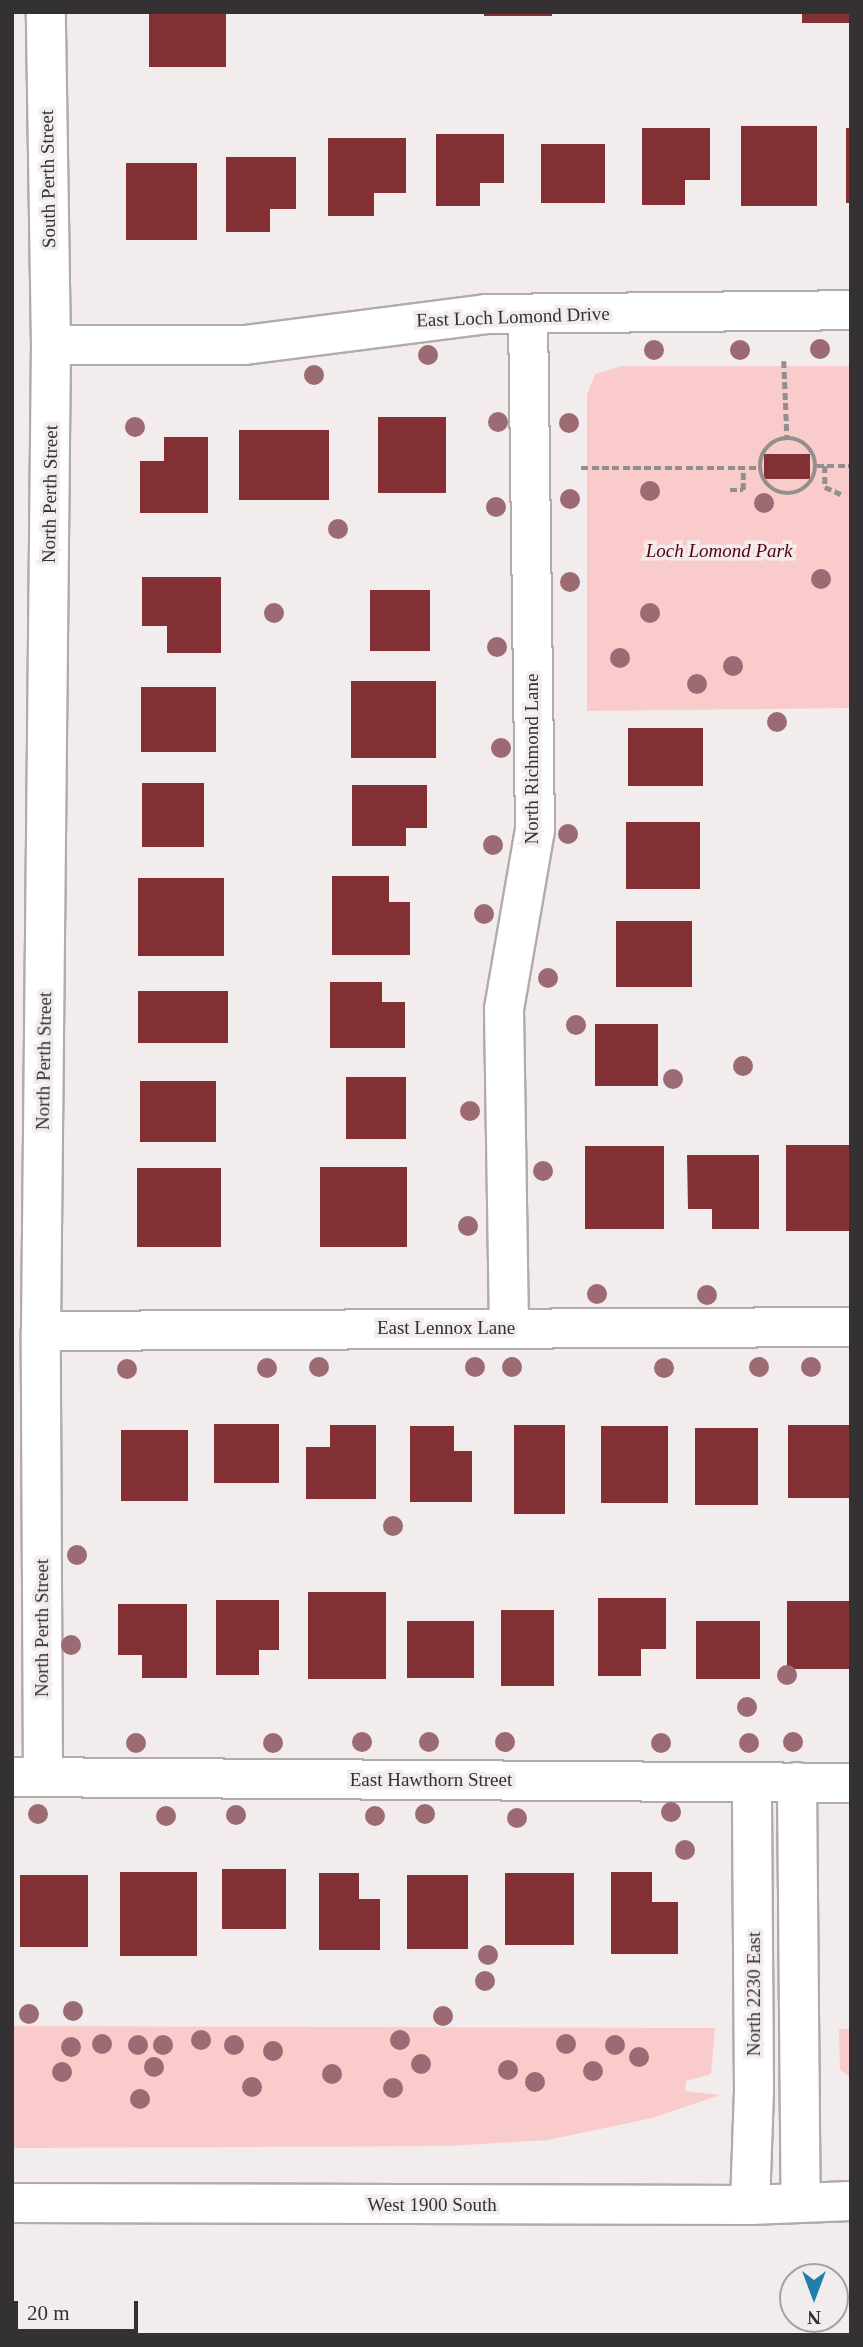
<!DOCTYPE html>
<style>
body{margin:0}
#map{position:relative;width:863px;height:2347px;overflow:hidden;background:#f3ecec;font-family:"Times New Roman",serif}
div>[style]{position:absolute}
.green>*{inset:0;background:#f9cccb}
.building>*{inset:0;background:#833034;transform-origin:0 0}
.path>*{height:4.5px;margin-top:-2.25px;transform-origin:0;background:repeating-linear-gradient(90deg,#948f8f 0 7px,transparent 0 10.5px)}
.path>.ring{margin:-2.25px;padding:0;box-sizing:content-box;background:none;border:4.5px solid #948f8f;border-radius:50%}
.roads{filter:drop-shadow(2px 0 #b1abab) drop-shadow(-2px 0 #b1abab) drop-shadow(0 2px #b1abab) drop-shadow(0 -2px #b1abab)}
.minor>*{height:38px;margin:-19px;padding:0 19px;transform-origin:19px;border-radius:19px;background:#fff}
.trees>*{width:20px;height:20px;margin:-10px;border-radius:50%;background:#9c6a72}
span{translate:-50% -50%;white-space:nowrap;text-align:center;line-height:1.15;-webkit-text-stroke:7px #f3ecec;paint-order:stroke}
.street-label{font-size:19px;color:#333131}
.park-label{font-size:19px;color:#55000f;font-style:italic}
.frame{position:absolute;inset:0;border:14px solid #333131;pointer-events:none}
.north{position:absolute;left:779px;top:2263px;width:70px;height:70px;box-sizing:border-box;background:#f3ecec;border:2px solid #a6a1a1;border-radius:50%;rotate:180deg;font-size:19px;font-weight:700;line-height:28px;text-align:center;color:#333131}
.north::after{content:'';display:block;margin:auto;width:24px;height:32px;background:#217fac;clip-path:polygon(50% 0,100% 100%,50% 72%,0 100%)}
.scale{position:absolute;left:14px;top:2301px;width:124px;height:32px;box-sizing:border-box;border:4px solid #333131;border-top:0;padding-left:9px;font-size:21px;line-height:24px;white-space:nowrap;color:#333131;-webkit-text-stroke:5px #f3ecec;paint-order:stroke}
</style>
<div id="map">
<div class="green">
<div style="clip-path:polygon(622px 366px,851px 366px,851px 708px,587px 711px,587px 395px,595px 374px)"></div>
<div style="clip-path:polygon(12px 2026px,715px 2028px,711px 2074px,686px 2081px,685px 2091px,720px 2095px,652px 2118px,548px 2140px,448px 2146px,12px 2148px)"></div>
<div style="clip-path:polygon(839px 2029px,851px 2029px,851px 2078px,840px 2070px)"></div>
</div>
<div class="building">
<div style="left:149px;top:12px;width:77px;height:55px"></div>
<div style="left:484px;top:12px;width:68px;height:4px"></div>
<div style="left:802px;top:12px;width:49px;height:11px"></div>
<div style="left:741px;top:126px;width:76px;height:80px"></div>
<div style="clip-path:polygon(642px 128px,710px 128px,710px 180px,685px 180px,685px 205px,642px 205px)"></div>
<div style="left:846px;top:128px;width:5px;height:75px"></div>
<div style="clip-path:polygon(436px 134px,504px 134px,504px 183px,480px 183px,480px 206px,436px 206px)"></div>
<div style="clip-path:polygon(328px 138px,406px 138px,406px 193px,374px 193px,374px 216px,328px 216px)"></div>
<div style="left:541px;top:144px;width:64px;height:59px"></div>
<div style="clip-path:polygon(226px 157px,296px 157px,296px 209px,270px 209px,270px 232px,226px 232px)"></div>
<div style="left:126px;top:163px;width:71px;height:77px"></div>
<div style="left:378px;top:417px;width:68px;height:76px"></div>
<div style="left:239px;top:430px;width:90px;height:70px"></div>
<div style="clip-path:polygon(164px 437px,208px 437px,208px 513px,140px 513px,140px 461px,164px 461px)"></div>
<div style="left:810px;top:454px;width:25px;height:46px;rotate:90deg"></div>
<div style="clip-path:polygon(142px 577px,221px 577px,221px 653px,167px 653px,167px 626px,142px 626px)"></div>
<div style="left:370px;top:590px;width:60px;height:61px"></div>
<div style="left:351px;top:681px;width:85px;height:77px"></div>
<div style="left:141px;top:687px;width:75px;height:65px"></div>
<div style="left:628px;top:728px;width:75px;height:58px"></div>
<div style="left:142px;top:783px;width:62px;height:64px"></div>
<div style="clip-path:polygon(352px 785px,427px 785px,427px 828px,406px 828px,406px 846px,352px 846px)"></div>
<div style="left:626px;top:822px;width:74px;height:67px"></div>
<div style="clip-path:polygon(332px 876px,389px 876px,389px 902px,410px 902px,410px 955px,332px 955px)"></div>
<div style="left:138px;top:878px;width:86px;height:78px"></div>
<div style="left:616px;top:921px;width:76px;height:66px"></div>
<div style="clip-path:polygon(330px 982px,382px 982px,382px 1002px,405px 1002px,405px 1048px,330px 1048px)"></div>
<div style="left:138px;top:991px;width:90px;height:52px"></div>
<div style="left:595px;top:1024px;width:63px;height:62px"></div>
<div style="left:346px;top:1077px;width:60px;height:62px"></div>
<div style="left:140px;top:1081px;width:76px;height:61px"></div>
<div style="left:786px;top:1145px;width:65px;height:86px"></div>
<div style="left:585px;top:1146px;width:79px;height:83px"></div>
<div style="clip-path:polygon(687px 1155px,759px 1155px,759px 1229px,712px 1229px,712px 1209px,688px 1209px)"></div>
<div style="left:320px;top:1167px;width:87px;height:80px"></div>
<div style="left:137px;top:1168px;width:84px;height:79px"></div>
<div style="left:214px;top:1424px;width:65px;height:59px"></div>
<div style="clip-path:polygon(330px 1425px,376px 1425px,376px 1499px,306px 1499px,306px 1447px,330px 1447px)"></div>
<div style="left:514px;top:1425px;width:51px;height:89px"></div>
<div style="left:788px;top:1425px;width:63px;height:73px"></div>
<div style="clip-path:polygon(410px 1426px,454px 1426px,454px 1451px,472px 1451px,472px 1502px,410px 1502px)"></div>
<div style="left:601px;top:1426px;width:67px;height:77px"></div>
<div style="left:695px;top:1428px;width:63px;height:77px"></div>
<div style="left:121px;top:1430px;width:67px;height:71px"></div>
<div style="left:308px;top:1592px;width:78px;height:87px"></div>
<div style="clip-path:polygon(598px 1598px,666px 1598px,666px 1649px,641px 1649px,641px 1676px,598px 1676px)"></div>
<div style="clip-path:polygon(216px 1600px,279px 1600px,279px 1650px,259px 1650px,259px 1675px,216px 1675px)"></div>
<div style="left:787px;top:1601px;width:64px;height:68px"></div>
<div style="clip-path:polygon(118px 1604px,187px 1604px,187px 1678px,142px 1678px,142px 1655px,118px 1655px)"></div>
<div style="left:501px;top:1610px;width:53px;height:76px"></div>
<div style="left:407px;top:1621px;width:67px;height:57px"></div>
<div style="left:696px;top:1621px;width:64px;height:58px"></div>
<div style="left:222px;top:1869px;width:64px;height:60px"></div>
<div style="left:120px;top:1872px;width:77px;height:84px"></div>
<div style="clip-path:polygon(611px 1872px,652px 1872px,652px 1902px,678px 1902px,678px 1954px,611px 1954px)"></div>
<div style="clip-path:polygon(319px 1873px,359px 1873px,359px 1899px,380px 1899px,380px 1950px,319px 1950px)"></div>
<div style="left:505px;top:1873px;width:69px;height:72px"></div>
<div style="left:20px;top:1875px;width:68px;height:72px"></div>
<div style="left:407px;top:1875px;width:61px;height:74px"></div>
</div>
<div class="path">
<div style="left:784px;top:361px;width:76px;rotate:87.7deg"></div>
<div class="ring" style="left:760px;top:438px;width:51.5px;height:51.5px"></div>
<div style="left:817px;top:466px;width:34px"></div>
<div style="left:825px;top:466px;width:21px;rotate:90deg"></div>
<div style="left:825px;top:487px;width:20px;rotate:24deg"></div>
<div style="left:581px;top:468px;width:179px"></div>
<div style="left:730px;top:490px;width:13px"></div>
<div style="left:743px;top:490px;width:22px;rotate:-90deg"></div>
</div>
<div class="roads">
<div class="minor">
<div style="left:51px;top:345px;width:194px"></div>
<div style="left:245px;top:345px;width:243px;rotate:-7.3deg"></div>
<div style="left:486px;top:314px;width:365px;rotate:-0.6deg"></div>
<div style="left:509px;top:1328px;width:319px;rotate:-90.9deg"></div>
<div style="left:504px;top:1009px;width:182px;rotate:-80.2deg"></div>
<div style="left:535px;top:830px;width:516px;rotate:-90.78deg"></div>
<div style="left:41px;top:1331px;width:810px;rotate:-0.28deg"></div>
<div style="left:12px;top:1777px;width:839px;rotate:0.41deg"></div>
<div style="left:43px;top:1777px;width:446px;rotate:-90.3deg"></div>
<div style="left:41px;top:1331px;width:986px;rotate:-89.42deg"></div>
<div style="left:51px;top:345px;width:333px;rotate:-90.9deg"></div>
<div style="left:797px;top:1782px;width:420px;rotate:89.5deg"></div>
<div style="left:12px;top:2203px;width:738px;rotate:0.16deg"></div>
<div style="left:750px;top:2205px;width:101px;rotate:-2.3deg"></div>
<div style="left:750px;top:2205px;width:115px;rotate:-88deg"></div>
<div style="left:754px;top:2090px;width:308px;rotate:-90.4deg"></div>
</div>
</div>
<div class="trees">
<div style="left:820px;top:349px"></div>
<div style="left:654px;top:350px"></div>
<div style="left:740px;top:350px"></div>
<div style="left:428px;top:355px"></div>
<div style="left:314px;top:375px"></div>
<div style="left:498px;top:422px"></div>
<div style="left:569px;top:423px"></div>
<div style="left:135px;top:427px"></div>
<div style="left:650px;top:491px"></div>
<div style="left:570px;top:499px"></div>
<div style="left:764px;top:503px"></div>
<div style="left:496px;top:507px"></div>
<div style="left:338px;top:529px"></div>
<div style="left:821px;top:579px"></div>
<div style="left:570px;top:582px"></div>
<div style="left:274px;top:613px"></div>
<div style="left:650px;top:613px"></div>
<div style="left:497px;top:647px"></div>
<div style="left:620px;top:658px"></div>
<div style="left:733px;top:666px"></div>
<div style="left:697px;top:684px"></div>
<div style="left:777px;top:722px"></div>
<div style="left:501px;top:748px"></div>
<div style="left:568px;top:834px"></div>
<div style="left:493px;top:845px"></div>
<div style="left:484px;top:914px"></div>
<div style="left:548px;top:978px"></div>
<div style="left:576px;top:1025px"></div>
<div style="left:743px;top:1066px"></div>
<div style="left:673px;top:1079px"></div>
<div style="left:470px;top:1111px"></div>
<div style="left:543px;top:1171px"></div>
<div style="left:468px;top:1226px"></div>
<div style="left:597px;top:1294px"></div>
<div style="left:707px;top:1295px"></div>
<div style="left:319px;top:1367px"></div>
<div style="left:475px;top:1367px"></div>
<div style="left:512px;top:1367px"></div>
<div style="left:759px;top:1367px"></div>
<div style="left:811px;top:1367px"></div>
<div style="left:267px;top:1368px"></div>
<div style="left:664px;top:1368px"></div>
<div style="left:127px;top:1369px"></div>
<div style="left:393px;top:1526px"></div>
<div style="left:77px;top:1555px"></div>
<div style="left:71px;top:1645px"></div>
<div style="left:787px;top:1675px"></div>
<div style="left:747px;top:1707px"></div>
<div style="left:362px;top:1742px"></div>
<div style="left:429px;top:1742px"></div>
<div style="left:505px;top:1742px"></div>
<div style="left:793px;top:1742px"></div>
<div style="left:136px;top:1743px"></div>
<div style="left:273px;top:1743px"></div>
<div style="left:661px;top:1743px"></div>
<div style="left:749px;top:1743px"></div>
<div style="left:671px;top:1812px"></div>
<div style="left:38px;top:1814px"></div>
<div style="left:425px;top:1814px"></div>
<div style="left:236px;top:1815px"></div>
<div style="left:166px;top:1816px"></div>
<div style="left:375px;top:1816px"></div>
<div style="left:517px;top:1818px"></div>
<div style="left:685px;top:1850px"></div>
<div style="left:488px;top:1955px"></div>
<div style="left:485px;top:1981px"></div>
<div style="left:73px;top:2011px"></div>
<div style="left:29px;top:2014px"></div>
<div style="left:443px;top:2016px"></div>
<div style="left:201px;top:2040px"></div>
<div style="left:400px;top:2040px"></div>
<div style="left:102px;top:2044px"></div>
<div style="left:566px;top:2044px"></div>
<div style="left:138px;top:2045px"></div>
<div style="left:163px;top:2045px"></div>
<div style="left:234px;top:2045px"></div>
<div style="left:615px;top:2045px"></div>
<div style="left:71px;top:2047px"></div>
<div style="left:273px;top:2051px"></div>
<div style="left:639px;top:2057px"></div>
<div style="left:421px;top:2064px"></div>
<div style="left:154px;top:2067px"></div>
<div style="left:508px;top:2070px"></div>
<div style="left:593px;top:2071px"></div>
<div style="left:62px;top:2072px"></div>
<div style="left:332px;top:2074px"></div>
<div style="left:535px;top:2082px"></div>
<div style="left:252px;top:2087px"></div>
<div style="left:393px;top:2088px"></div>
<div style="left:140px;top:2099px"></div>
</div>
<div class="street-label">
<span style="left:48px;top:179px;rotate:-91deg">South Perth Street</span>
<span style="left:513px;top:317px;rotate:-2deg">East Loch Lomond Drive</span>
<span style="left:50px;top:494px;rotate:-89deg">North Perth Street</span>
<span style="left:532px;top:759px;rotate:-90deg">North Richmond Lane</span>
<span style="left:44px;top:1061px;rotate:-89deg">North Perth Street</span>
<span style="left:446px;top:1328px">East Lennox Lane</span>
<span style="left:42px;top:1628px;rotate:-90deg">North Perth Street</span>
<span style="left:431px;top:1780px">East Hawthorn Street</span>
<span style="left:754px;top:1994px;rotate:-90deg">North 2230 East</span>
<span style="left:432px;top:2205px">West 1900 South</span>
</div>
<div class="park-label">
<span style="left:719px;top:551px">Loch Lomond Park</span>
</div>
<div class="frame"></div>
<div class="north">N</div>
<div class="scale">20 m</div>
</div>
